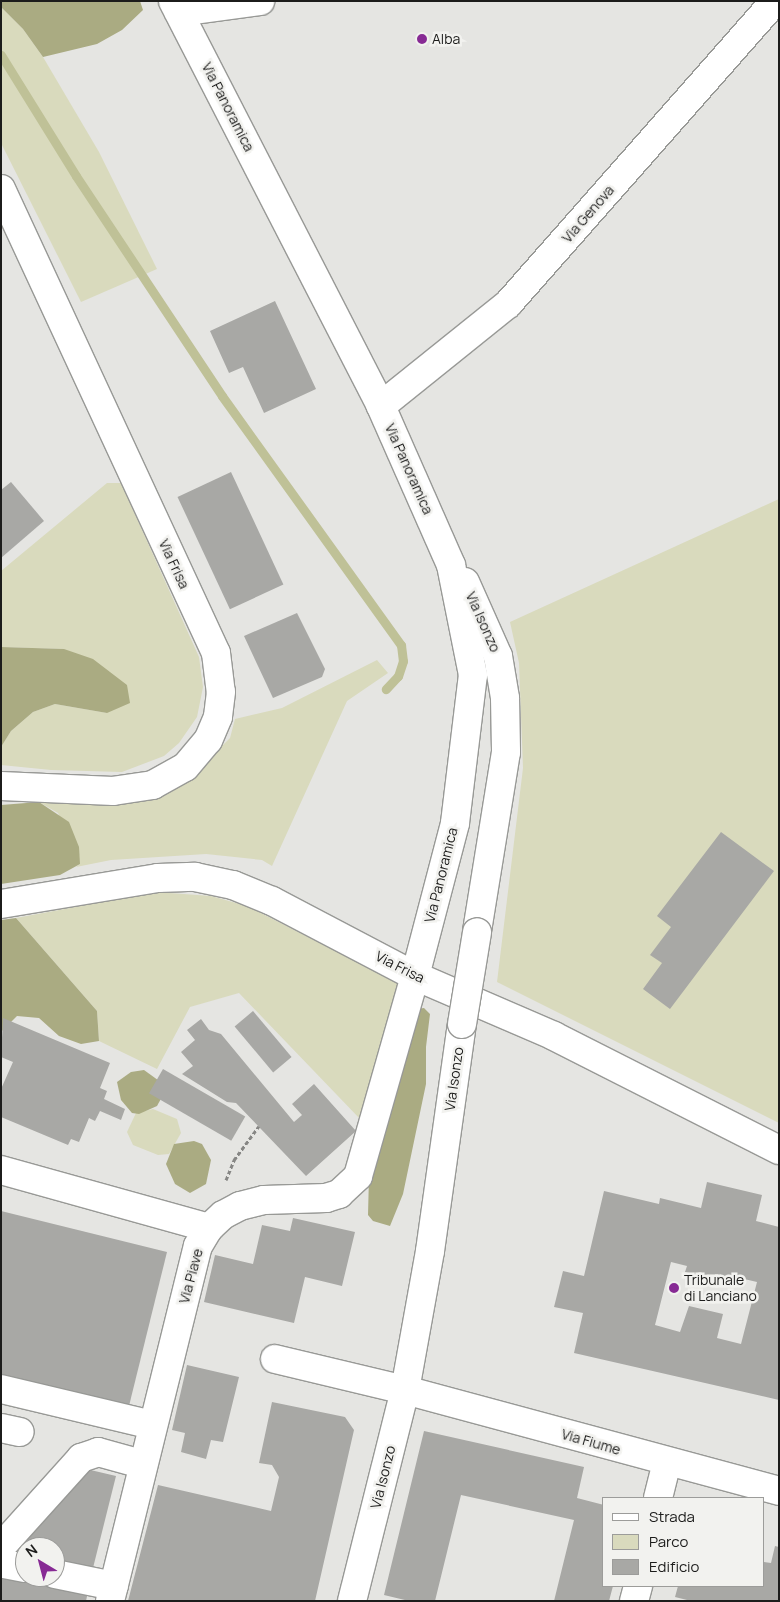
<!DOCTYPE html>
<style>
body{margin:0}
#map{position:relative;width:780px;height:1602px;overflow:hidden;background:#e5e5e2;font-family:Manrope,sans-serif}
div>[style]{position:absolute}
.green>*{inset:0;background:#d9dabd}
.forest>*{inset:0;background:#aaab82}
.stream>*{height:9px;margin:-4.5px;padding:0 4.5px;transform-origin:4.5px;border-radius:4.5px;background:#bfc197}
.building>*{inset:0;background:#a8a8a5;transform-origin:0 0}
.path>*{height:3px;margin-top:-1.5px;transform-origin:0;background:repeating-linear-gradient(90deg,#868684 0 4px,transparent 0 6.5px)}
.roads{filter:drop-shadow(1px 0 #989996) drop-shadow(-1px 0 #989996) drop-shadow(0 1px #989996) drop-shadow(0 -1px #989996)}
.minor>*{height:28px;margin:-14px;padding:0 14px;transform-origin:14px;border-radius:14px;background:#fff}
.bridges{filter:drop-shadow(1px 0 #989996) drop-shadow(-1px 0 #989996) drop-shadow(0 1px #989996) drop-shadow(0 -1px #989996)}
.minor-bridge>*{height:28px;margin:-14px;padding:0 14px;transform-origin:14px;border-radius:14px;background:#fff}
.dots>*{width:14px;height:14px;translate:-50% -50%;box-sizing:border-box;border:2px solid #f2f2ef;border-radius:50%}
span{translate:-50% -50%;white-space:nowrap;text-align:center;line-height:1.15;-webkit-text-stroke:5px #f2f2ef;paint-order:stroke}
.poi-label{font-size:14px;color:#1c1c1b}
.left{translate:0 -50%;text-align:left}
.street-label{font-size:14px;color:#1c1c1b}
.frame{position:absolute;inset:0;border:2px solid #1c1c1b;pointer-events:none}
.legend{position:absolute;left:602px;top:1497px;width:162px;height:90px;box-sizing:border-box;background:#f2f2ef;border:1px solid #9c9c9a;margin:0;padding:6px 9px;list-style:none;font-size:15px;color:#1c1c1b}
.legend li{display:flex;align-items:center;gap:10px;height:25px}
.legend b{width:25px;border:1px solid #9c9c9a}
.north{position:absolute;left:15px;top:1537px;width:50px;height:50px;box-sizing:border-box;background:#f2f2ef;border:1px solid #9c9c9a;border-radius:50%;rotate:323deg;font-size:14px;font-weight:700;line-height:20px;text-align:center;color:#1c1c1b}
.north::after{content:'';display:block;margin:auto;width:18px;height:22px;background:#872a94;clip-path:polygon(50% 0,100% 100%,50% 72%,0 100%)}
</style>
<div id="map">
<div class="green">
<div style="clip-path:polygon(1px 7px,23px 29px,43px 57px,99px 152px,157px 269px,81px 302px,1px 143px)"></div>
<div style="clip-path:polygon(107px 483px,121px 483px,199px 657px,203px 687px,197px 717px,179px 743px,164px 756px,122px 772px,51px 770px,1px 765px,1px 747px,11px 731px,33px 712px,55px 704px,107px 713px,64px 649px,1px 647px,1px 571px)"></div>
<div style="clip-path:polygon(779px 499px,779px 1123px,497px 982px,523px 768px,519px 663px,510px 622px)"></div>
<div style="clip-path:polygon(377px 660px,388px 673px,347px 701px,272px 866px,262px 860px,206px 854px,111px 860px,76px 867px,80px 864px,58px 813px,39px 802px,132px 802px,172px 789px,198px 770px,230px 738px,235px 719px,282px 708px)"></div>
<div style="clip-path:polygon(156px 892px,211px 896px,247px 906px,398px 983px,361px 1120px,239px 993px,190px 1007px,157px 1069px,99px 1041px,97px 1011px,16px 918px)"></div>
<div style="clip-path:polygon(153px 1109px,177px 1119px,181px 1133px,169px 1154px,158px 1155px,133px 1145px,127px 1132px,136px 1113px)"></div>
</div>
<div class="forest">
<div style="clip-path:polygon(1px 1px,140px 1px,143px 10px,122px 30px,97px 44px,43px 57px,23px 29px,1px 7px)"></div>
<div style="clip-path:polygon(1px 647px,64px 649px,93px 659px,127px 685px,130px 703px,107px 713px,55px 704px,33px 712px,11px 731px,1px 747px)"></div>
<div style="clip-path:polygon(39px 802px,69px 822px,79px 847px,80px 864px,60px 875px,1px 884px,1px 805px)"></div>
<div style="clip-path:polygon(16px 918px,97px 1011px,99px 1041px,81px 1044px,59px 1036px,39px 1018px,17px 1016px,1px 1032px,1px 920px)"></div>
<div style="clip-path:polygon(424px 1008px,430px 1014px,426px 1047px,426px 1084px,403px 1194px,390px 1226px,373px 1221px,368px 1215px,369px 1176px,417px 1009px)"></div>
<div style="clip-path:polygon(144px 1070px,162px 1083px,163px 1095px,157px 1106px,139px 1114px,132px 1113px,121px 1100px,117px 1082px,131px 1072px)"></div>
<div style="clip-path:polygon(194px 1141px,202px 1144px,211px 1160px,206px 1184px,190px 1193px,175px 1184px,166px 1164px,174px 1144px)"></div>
</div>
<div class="stream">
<div style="left:1px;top:55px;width:142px;rotate:58.2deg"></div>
<div style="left:76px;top:176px;width:264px;rotate:56.4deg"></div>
<div style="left:222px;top:396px;width:307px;rotate:54.3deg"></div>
<div style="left:401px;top:645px;width:16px;rotate:83deg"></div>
<div style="left:403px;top:661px;width:16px;rotate:108deg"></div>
<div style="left:398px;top:676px;width:18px;rotate:133deg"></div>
</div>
<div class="building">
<div style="clip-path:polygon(275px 301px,316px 389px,264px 413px,243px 367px,229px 373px,210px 331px)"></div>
<div style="left:231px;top:472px;width:124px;height:59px;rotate:65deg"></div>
<div style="clip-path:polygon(11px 482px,44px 521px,1px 558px,1px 490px)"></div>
<div style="clip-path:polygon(297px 613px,325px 669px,322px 677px,273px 698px,244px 636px)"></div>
<div style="clip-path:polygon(721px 832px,774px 871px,670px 1009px,643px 989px,662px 963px,650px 955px,671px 927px,657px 916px)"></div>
<div style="left:253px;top:1011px;width:60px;height:24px;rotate:50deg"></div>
<div style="clip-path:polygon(3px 1018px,110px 1063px,100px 1088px,107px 1091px,104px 1099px,125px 1109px,121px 1120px,100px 1111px,95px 1121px,89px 1118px,79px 1142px,71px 1139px,68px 1145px,1px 1117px,1px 1089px,13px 1062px,1px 1057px)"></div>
<div style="clip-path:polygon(201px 1019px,209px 1030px,221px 1034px,294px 1122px,302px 1115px,292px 1104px,314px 1084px,356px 1131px,306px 1176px,236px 1103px,227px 1102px,182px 1074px,193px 1066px,181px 1052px,195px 1040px,187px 1030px)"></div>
<div style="left:163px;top:1069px;width:95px;height:28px;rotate:30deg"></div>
<div style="clip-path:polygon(evenodd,707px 1182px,762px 1195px,756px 1221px,779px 1227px,779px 1400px,574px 1353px,583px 1313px,554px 1307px,563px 1271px,584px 1276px,604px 1191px,659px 1204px,660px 1198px,701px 1208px,707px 1182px,671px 1262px,687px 1266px,685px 1272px,739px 1285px,740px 1278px,757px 1282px,741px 1344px,717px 1338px,723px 1314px,689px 1306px,680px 1332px,655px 1325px,671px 1262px)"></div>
<div style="clip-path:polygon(1px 1211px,167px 1252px,129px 1406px,1px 1374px)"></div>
<div style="clip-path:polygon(293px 1218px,355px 1232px,342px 1286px,305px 1277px,294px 1323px,204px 1302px,215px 1255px,253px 1264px,262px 1225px,290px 1231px)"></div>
<div style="clip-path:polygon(187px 1365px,239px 1377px,223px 1442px,211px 1440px,206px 1459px,181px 1452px,185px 1433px,172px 1430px)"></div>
<div style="clip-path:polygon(272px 1402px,345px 1417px,354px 1430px,315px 1601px,128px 1601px,158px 1485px,271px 1511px,279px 1477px,272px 1465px,259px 1463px)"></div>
<div style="clip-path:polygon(424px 1431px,584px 1467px,577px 1498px,604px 1505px,604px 1586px,613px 1586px,609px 1601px,554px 1601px,574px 1520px,461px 1495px,435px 1601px,409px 1601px,384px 1595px)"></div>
<div style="clip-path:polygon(82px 1468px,116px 1476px,92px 1572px,55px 1563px,55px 1547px,25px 1547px,25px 1556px,9px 1552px)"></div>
<div style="clip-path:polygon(775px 1546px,779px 1547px,779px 1601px,691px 1601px,675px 1597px,678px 1586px,764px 1586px,764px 1562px,771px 1563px)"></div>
<div style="clip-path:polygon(1px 1566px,25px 1577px,49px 1577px,89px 1587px,86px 1601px,1px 1601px)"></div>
</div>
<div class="path">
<div style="left:226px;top:1180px;width:22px;rotate:-68deg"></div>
<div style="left:234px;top:1160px;width:42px;rotate:-53.7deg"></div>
</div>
<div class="roads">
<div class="minor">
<div style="left:179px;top:12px;width:82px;rotate:-7.7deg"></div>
<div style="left:1px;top:189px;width:511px;rotate:65.14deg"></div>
<div style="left:216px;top:653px;width:39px;rotate:83deg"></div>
<div style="left:221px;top:692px;width:25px;rotate:97deg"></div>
<div style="left:218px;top:717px;width:25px;rotate:113deg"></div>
<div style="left:208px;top:740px;width:35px;rotate:130deg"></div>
<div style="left:185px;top:767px;width:37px;rotate:151deg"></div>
<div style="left:153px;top:785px;width:40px;rotate:171.5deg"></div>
<div style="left:113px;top:791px;width:112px;rotate:-177.4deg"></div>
<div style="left:381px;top:406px;width:163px;rotate:-38.8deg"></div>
<div style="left:508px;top:304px;width:404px;rotate:-48.6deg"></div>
<div style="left:465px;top:582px;width:81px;rotate:66deg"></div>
<div style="left:498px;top:656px;width:43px;rotate:80.5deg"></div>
<div style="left:505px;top:698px;width:54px;rotate:88.9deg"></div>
<div style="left:506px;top:752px;width:182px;rotate:99.2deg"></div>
<div style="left:1px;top:904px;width:159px;rotate:-9.4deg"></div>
<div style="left:158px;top:878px;width:37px;rotate:-2deg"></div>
<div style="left:195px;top:877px;width:39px;rotate:12deg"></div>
<div style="left:233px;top:885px;width:42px;rotate:22.3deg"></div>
<div style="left:272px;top:901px;width:161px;rotate:27.7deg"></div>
<div style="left:415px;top:976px;width:151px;rotate:23.3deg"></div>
<div style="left:554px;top:1036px;width:252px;rotate:26.9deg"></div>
<div style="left:1px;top:1170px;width:216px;rotate:15.6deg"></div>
<div style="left:275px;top:1359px;width:134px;rotate:13.4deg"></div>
<div style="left:405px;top:1390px;width:387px;rotate:15.1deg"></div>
<div style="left:1px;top:1389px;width:155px;rotate:13.4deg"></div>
<div style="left:1px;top:1428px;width:19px;rotate:12deg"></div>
<div style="left:658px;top:1498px;width:36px;rotate:-76deg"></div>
<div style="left:1px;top:1547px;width:120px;rotate:-48deg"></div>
<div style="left:81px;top:1458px;width:18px;rotate:-19deg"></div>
<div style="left:98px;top:1452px;width:46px;rotate:15.3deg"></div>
<div style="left:4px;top:1564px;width:21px;rotate:11deg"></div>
<div style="left:55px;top:1574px;width:60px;rotate:11.5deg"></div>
<div style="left:110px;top:1601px;width:366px;rotate:-76.1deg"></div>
<div style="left:198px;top:1246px;width:21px;rotate:-59deg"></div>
<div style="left:209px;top:1228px;width:19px;rotate:-43deg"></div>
<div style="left:223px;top:1215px;width:19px;rotate:-28deg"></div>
<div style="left:240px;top:1206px;width:25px;rotate:-14deg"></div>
<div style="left:264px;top:1200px;width:62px;rotate:-1.8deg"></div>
<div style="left:326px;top:1198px;width:14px;rotate:-17deg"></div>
<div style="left:339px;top:1194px;width:26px;rotate:-43deg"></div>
<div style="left:358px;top:1176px;width:208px;rotate:-74.1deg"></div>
<div style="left:415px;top:976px;width:158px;rotate:-75.3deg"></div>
<div style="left:455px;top:823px;width:149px;rotate:-83.1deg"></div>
<div style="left:473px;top:675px;width:112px;rotate:-101.3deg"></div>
<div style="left:451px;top:565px;width:174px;rotate:-113.8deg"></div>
<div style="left:381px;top:406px;width:455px;rotate:-117.2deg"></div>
<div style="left:352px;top:1601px;width:218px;rotate:-75.9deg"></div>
<div style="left:405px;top:1390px;width:141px;rotate:-79.8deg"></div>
<div style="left:430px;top:1251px;width:229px;rotate:-82deg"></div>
<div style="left:634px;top:1601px;width:16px;rotate:-75deg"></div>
</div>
</div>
<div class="bridges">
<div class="minor-bridge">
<div style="left:462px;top:1024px;width:93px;rotate:-80.7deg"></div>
</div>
</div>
<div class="dots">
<div style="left:422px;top:39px;background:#872a94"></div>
<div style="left:674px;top:1288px;background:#872a94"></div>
</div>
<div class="poi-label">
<span class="left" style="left:432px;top:39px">Alba</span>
<span class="left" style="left:684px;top:1288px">Tribunale<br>di Lanciano</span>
</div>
<div class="street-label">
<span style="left:228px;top:107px;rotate:63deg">Via Panoramica</span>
<span style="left:588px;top:214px;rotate:-49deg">Via Genova</span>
<span style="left:409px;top:469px;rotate:66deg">Via Panoramica</span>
<span style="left:174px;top:564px;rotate:65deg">Via Frisa</span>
<span style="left:483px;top:622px;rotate:66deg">Via Isonzo</span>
<span style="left:441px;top:875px;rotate:-76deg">Via Panoramica</span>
<span style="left:400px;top:967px;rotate:27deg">Via Frisa</span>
<span style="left:454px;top:1079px;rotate:-82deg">Via Isonzo</span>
<span style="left:191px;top:1276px;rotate:-75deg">Via Piave</span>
<span style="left:591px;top:1442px;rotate:16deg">Via Fiume</span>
<span style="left:383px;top:1477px;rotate:-76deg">Via Isonzo</span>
</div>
<div class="frame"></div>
<ul class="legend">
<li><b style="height:6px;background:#fff"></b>Strada</li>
<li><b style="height:14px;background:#d9dabd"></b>Parco</li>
<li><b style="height:14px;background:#a8a8a5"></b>Edificio</li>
</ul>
<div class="north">N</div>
</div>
